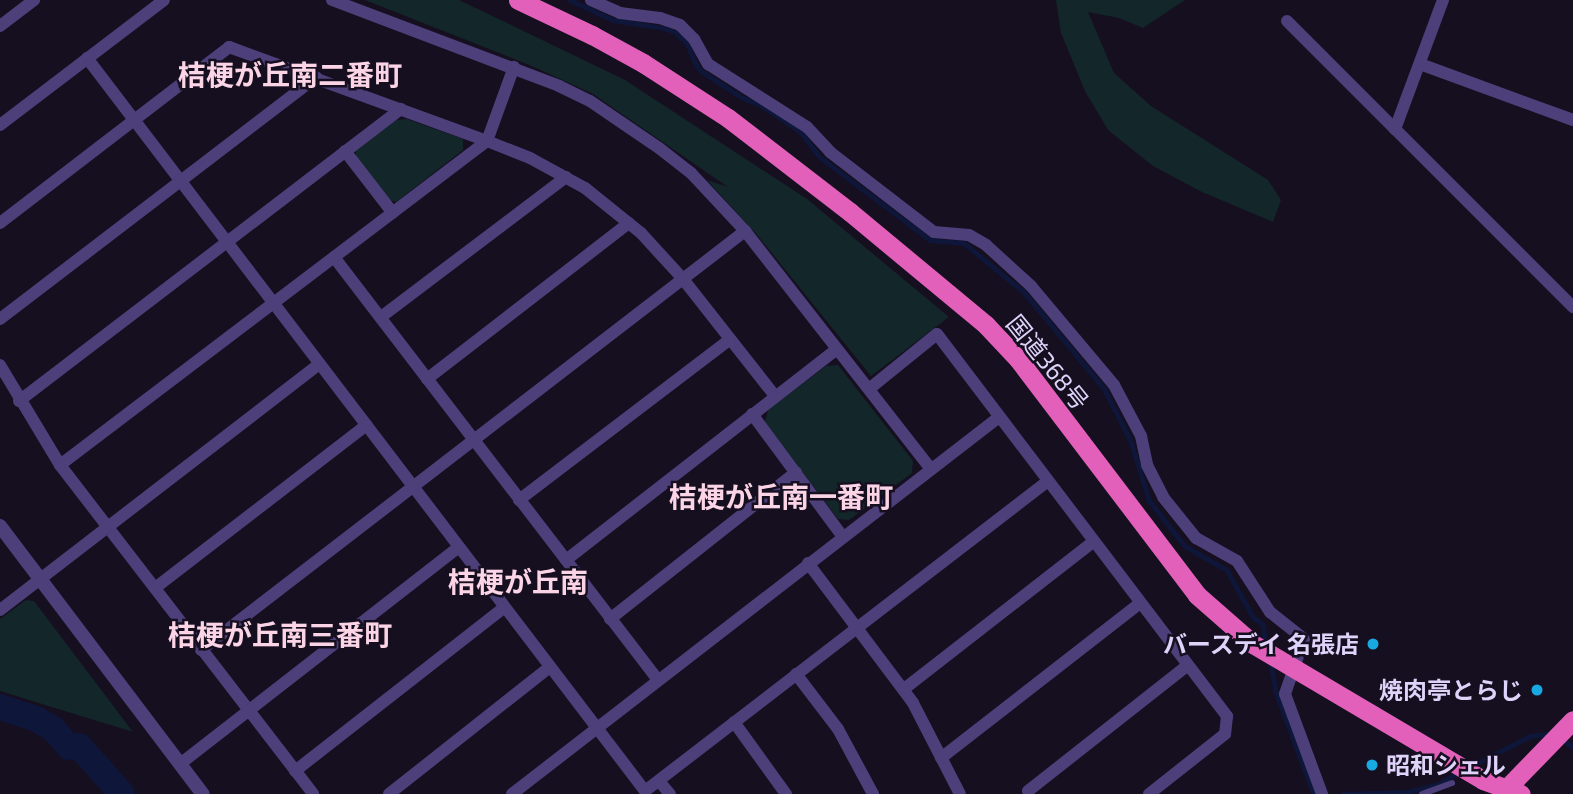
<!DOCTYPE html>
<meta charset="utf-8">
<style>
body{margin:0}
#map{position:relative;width:1573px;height:794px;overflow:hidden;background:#160f20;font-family:"Exo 2","Noto Sans JP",sans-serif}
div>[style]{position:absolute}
.green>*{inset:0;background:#13262a}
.stream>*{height:4.5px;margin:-2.25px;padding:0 2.25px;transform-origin:2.25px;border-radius:2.25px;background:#0e163a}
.river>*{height:26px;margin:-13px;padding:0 13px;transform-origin:13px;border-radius:13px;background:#0e163a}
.service>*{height:6px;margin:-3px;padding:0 3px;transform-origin:3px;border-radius:3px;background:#4d3f7a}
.minor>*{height:12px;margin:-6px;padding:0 6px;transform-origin:6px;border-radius:6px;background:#4d3f7a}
.tertiary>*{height:14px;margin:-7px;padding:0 7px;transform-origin:7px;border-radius:7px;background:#4d3f7a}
.trunk>*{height:19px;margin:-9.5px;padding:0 9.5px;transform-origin:9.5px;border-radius:9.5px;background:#e260ba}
.dots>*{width:19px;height:19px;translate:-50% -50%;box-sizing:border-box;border:4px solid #160f20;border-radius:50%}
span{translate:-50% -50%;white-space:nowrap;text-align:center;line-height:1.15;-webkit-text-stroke:5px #160f20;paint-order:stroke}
.street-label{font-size:24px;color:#dfd3fa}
.poi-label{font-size:24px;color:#dfd3fa;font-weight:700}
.right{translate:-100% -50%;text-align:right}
.left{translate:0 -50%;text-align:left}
.quarter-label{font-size:28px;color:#fbd5e6;font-weight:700}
</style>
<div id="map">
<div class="green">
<div style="clip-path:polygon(365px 0,459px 0,625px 80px,807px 199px,949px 317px,871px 376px,758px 236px,707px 180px,728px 187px,593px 94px,532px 66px)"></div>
<div style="clip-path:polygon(1056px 0,1185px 0,1143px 28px,1119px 18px,1088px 12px,1114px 73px,1151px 106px,1268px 180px,1281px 200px,1273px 222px,1202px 192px,1153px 166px,1108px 130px,1085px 91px,1061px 33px)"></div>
<div style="clip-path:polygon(407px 119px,463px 139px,463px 150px,396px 202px,389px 200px,356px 158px,356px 150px,396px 120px)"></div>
<div style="clip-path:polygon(838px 365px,913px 461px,912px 473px,849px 520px,838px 519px,765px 422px,768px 410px,826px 366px)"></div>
<div style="clip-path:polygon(26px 600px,34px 601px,133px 732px,0 691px,0 619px)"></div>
</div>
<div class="stream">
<div style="left:570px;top:0;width:47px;rotate:24.9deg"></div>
<div style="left:613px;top:20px;width:52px;rotate:8.9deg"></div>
<div style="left:664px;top:28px;width:12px;rotate:20deg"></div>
<div style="left:675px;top:32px;width:16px;rotate:43deg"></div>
<div style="left:687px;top:43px;width:26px;rotate:67deg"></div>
<div style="left:697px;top:67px;width:8px;rotate:40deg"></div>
<div style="left:703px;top:72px;width:45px;rotate:33.3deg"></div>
<div style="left:741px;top:97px;width:22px;rotate:22deg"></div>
<div style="left:761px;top:105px;width:48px;rotate:34deg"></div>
<div style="left:801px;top:132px;width:31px;rotate:53deg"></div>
<div style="left:820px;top:157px;width:138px;rotate:37deg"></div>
<div style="left:930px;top:240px;width:34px;rotate:5deg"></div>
<div style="left:964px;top:243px;width:77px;rotate:39.2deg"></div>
<div style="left:1024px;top:292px;width:125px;rotate:50.2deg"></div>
<div style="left:1104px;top:388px;width:59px;rotate:63deg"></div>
<div style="left:1131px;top:441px;width:62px;rotate:73deg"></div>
<div style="left:1149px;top:500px;width:58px;rotate:52deg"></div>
<div style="left:1185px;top:546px;width:48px;rotate:29.7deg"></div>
<div style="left:1227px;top:570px;width:54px;rotate:61deg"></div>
<div style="left:1253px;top:617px;width:12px;rotate:35deg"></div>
<div style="left:1263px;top:624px;width:21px;rotate:82deg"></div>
<div style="left:1271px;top:663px;width:29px;rotate:80deg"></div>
<div style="left:1276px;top:692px;width:109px;rotate:69.6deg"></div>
<div style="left:1563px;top:740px;width:12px;rotate:35deg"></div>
<div style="left:1472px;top:766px;width:65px;rotate:-27.3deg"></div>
<div style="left:1530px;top:736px;width:23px;rotate:-7deg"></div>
<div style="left:1343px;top:794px;width:64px;rotate:-1.8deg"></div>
<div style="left:1407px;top:792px;width:32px;rotate:-14deg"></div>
<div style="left:1438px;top:784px;width:23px;rotate:-29deg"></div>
</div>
<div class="river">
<div style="left:0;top:707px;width:38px;rotate:18deg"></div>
<div style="left:36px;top:719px;width:20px;rotate:30deg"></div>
<div style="left:53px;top:729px;width:24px;rotate:48deg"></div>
<div style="left:69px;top:747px;width:10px;rotate:-6deg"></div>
<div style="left:79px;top:746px;width:64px;rotate:48.1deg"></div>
</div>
<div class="service">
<div style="left:1422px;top:794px;width:32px;rotate:-20deg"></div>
</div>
<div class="minor">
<div style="left:332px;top:0;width:243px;rotate:20.7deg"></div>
<div style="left:559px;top:86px;width:34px;rotate:26deg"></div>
<div style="left:590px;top:101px;width:83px;rotate:34.3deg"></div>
<div style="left:659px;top:148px;width:41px;rotate:38deg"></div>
<div style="left:691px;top:173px;width:79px;rotate:47deg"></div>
<div style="left:745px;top:231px;width:301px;rotate:52deg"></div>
<div style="left:591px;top:0;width:32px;rotate:24deg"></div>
<div style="left:620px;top:13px;width:40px;rotate:7.1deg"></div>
<div style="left:660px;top:18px;width:21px;rotate:19deg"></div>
<div style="left:680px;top:25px;width:20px;rotate:45deg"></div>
<div style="left:694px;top:39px;width:29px;rotate:61deg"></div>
<div style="left:708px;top:64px;width:117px;rotate:32.5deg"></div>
<div style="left:807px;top:127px;width:34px;rotate:47deg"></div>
<div style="left:830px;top:152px;width:131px;rotate:37.6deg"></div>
<div style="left:934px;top:232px;width:35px;rotate:5deg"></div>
<div style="left:969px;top:235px;width:20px;rotate:30deg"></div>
<div style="left:986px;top:245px;width:61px;rotate:42.3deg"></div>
<div style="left:1031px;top:286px;width:129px;rotate:50deg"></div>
<div style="left:1114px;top:385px;width:58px;rotate:62.1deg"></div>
<div style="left:1141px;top:436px;width:30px;rotate:78deg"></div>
<div style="left:1147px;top:465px;width:36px;rotate:63deg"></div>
<div style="left:1163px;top:497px;width:53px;rotate:51.2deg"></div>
<div style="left:1196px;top:538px;width:47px;rotate:29.3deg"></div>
<div style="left:1237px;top:561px;width:61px;rotate:57.1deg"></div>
<div style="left:1270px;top:612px;width:43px;rotate:38.5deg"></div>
<div style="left:1304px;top:639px;width:58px;rotate:109.1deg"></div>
<div style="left:1285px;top:694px;width:107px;rotate:69.7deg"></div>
<div style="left:1443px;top:0;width:138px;rotate:110.4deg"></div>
<div style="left:1395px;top:129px;width:252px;rotate:45deg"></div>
<div style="left:1287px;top:21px;width:153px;rotate:45deg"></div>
<div style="left:0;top:26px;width:43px;rotate:-37.4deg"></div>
<div style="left:87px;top:58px;width:921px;rotate:52.72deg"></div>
<div style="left:645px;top:791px;width:508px;rotate:-37.57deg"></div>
<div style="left:1420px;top:64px;width:163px;rotate:20.1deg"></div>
<div style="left:0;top:125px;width:206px;rotate:-37.3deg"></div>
<div style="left:345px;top:151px;width:78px;rotate:52.3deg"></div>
<div style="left:0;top:223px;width:289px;rotate:-37.5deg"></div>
<div style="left:229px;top:47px;width:275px;rotate:20deg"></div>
<div style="left:487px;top:141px;width:46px;rotate:21.6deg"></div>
<div style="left:530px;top:158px;width:63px;rotate:28.6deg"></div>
<div style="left:585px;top:188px;width:72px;rotate:38.8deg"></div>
<div style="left:641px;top:233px;width:62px;rotate:47.6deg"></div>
<div style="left:683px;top:279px;width:149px;rotate:51.8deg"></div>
<div style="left:334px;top:257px;width:533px;rotate:52.55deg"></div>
<div style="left:381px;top:317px;width:232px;rotate:-37.1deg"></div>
<div style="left:0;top:319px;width:398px;rotate:-37.4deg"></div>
<div style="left:0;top:365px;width:117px;rotate:59deg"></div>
<div style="left:60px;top:465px;width:415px;rotate:52.4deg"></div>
<div style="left:427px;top:379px;width:255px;rotate:-37.7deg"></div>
<div style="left:869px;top:389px;width:87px;rotate:-39deg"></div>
<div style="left:937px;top:334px;width:480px;rotate:52.8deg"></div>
<div style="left:1227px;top:716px;width:18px;rotate:96deg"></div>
<div style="left:1225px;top:734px;width:97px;rotate:141.7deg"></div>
<div style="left:19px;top:401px;width:481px;rotate:-37.4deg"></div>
<div style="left:752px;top:414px;width:153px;rotate:53.5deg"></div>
<div style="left:60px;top:465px;width:536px;rotate:-37.19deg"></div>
<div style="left:487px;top:141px;width:79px;rotate:-70deg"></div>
<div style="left:519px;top:500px;width:265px;rotate:-37.3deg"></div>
<div style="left:566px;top:560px;width:343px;rotate:-37.9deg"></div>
<div style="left:808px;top:563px;width:175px;rotate:53.1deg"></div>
<div style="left:913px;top:703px;width:102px;rotate:62.7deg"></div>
<div style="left:155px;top:588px;width:267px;rotate:-37.6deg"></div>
<div style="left:0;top:610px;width:403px;rotate:-37.6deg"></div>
<div style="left:610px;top:619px;width:237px;rotate:-38.3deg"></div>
<div style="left:201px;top:650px;width:687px;rotate:-37.6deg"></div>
<div style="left:796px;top:674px;width:69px;rotate:52.6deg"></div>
<div style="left:838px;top:729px;width:74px;rotate:61.7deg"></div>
<div style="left:904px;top:689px;width:239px;rotate:-37.9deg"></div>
<div style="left:734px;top:722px;width:89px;rotate:54.2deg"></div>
<div style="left:941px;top:758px;width:252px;rotate:-37.9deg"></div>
<div style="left:180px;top:764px;width:353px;rotate:-37.9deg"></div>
<div style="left:295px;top:771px;width:265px;rotate:-38deg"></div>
<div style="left:659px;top:781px;width:17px;rotate:50deg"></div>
<div style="left:1028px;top:791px;width:202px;rotate:-38.2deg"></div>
<div style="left:389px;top:794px;width:205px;rotate:-38.3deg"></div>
<div style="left:512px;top:794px;width:616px;rotate:-37.74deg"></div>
</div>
<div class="tertiary">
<div style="left:0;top:526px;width:336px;rotate:52.9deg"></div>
</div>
<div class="trunk">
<div style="left:518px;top:0;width:82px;rotate:25.3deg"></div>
<div style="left:592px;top:35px;width:58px;rotate:28.8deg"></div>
<div style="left:643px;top:63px;width:101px;rotate:32.9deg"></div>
<div style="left:728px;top:118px;width:154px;rotate:37.6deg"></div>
<div style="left:850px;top:212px;width:177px;rotate:39.7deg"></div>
<div style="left:986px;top:325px;width:47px;rotate:46.7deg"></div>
<div style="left:1018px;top:359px;width:296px;rotate:52.8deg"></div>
<div style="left:1197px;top:595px;width:74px;rotate:41.2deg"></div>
<div style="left:1253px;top:644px;width:267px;rotate:30.6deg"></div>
<div style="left:1483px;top:780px;width:40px;rotate:20.2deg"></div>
<div style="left:1501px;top:794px;width:103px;rotate:-45.8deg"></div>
</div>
<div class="dots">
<div style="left:1373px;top:644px;background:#18a8e2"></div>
<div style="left:1537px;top:690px;background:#18a8e2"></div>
<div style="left:1372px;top:765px;background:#18a8e2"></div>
</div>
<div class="street-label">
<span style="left:1048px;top:362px;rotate:51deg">国道368号</span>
</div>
<div class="poi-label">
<span class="right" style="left:1359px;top:644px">バースデイ 名張店</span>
<span class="right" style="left:1523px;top:690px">焼肉亭とらじ</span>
<span class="left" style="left:1386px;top:765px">昭和シェル</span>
</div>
<div class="quarter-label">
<span style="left:290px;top:74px">桔梗が丘南二番町</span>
<span style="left:781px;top:496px">桔梗が丘南一番町</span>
<span style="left:518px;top:581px">桔梗が丘南</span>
<span style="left:280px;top:634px">桔梗が丘南三番町</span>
</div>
</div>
